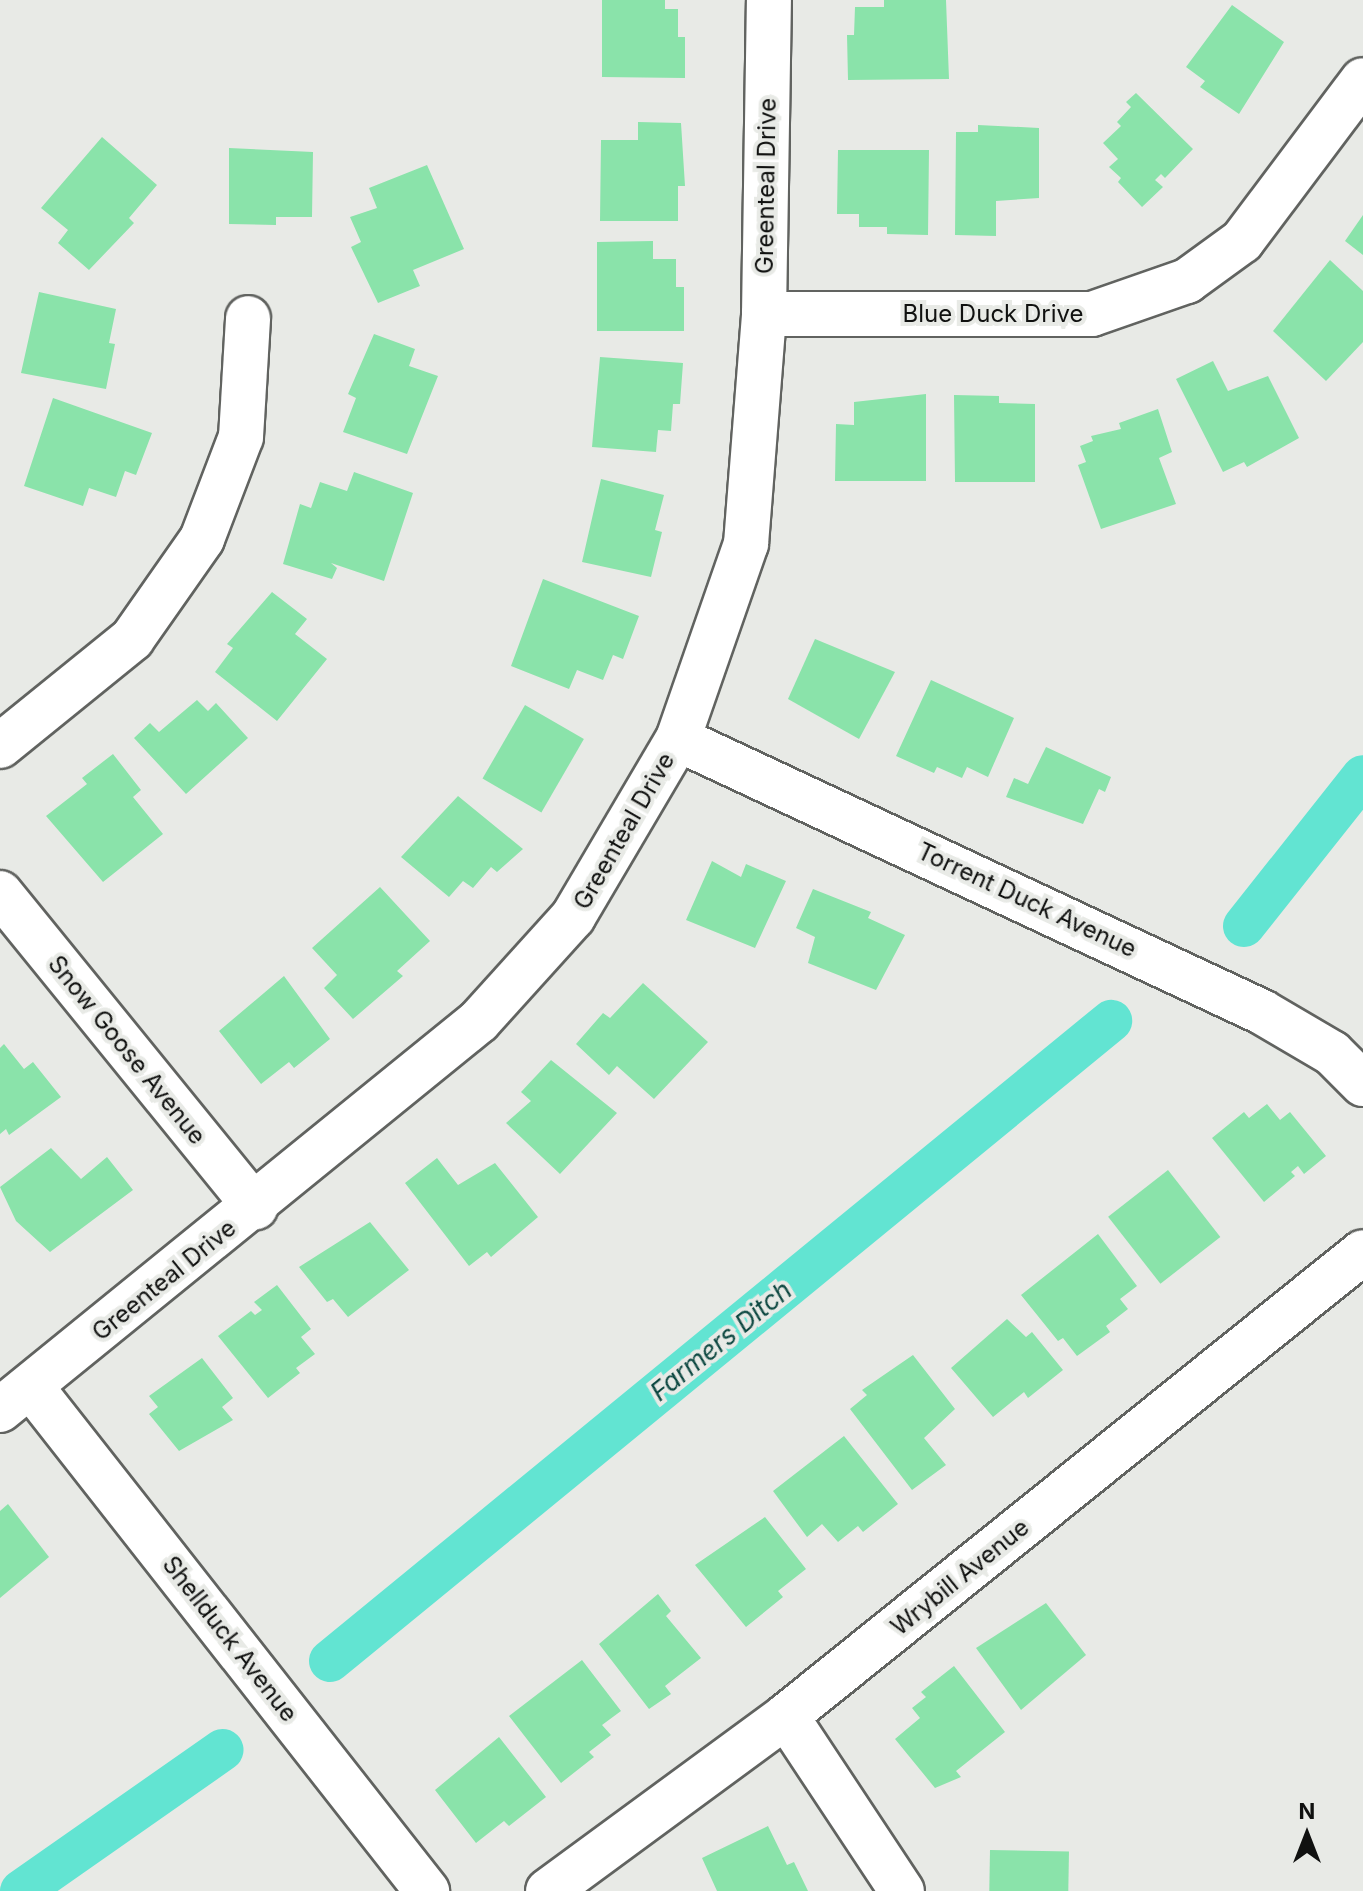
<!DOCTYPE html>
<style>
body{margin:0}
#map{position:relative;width:1363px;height:1891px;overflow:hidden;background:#e8eae6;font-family:Inter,sans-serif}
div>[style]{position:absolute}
.canal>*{height:42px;margin:-21px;padding:0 21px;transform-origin:21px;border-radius:21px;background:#62e4d2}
.building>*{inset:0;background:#8ae3aa;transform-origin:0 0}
.roads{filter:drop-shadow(2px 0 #616360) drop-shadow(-2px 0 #616360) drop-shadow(0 2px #616360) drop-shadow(0 -2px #616360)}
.minor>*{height:44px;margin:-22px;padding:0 22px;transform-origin:22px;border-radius:22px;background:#fff}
span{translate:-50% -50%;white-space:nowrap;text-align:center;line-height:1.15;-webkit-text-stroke:8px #e8eae6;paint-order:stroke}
.street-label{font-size:24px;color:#101110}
.water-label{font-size:26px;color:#0d4841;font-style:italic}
.north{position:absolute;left:1267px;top:1795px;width:80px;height:80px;-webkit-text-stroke:6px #e8eae6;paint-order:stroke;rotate:0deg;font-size:22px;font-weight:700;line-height:32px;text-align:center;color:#101110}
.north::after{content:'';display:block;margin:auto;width:28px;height:36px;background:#101110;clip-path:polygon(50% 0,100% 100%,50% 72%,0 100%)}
</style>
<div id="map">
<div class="canal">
<div style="left:1244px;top:926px;width:191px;rotate:-51.6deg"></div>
<div style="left:330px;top:1661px;width:1010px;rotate:-39.33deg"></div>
<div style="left:21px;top:1891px;width:246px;rotate:-35deg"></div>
</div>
<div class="building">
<div style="clip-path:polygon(602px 0,665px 0,665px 9px,678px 9px,678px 37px,685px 37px,685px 78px,602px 77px)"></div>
<div style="clip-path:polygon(884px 0,946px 0,949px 79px,848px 80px,847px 35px,854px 35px,855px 7px,884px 7px)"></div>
<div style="clip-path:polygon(1232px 5px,1284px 42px,1239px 114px,1200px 87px,1205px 81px,1186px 67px)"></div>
<div style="clip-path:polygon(1136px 93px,1193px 149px,1165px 178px,1161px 174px,1155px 180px,1163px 187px,1142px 207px,1118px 182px,1121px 178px,1109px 167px,1118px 159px,1103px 143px,1121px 126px,1117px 122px,1131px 107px,1126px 102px)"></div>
<div style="clip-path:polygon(638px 122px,681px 123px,685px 186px,678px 186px,678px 221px,600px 221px,601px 140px,638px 140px)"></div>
<div style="clip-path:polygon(978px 125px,1039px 128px,1039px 198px,996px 201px,996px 236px,955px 235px,956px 132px,978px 132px)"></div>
<div style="clip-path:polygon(102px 137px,157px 185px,129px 218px,134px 223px,89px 270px,58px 243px,68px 230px,41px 208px)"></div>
<div style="clip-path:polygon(229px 148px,313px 152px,312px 217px,276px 217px,276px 225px,229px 224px)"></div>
<div style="clip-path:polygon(838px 150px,929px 150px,928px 235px,887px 234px,887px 227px,859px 227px,859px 214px,837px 214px)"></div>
<div style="clip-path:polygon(427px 165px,464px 249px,413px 270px,420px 286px,378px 303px,351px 247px,361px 242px,350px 217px,377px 208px,369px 188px)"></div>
<div style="clip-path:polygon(1363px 215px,1363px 255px,1345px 241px)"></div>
<div style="clip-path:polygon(653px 241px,653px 259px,676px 259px,676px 287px,684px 287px,684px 331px,597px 331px,597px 242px)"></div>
<div style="clip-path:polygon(1330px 260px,1363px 291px,1363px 342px,1326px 381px,1273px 331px)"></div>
<div style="clip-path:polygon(39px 292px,116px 309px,109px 343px,115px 344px,106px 389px,21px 373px)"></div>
<div style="clip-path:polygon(374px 334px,415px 349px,409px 366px,438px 376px,407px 454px,343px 432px,356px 398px,348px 394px)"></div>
<div style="clip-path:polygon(600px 357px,683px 363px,680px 404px,673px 404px,671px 431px,658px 430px,656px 452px,592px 447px)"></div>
<div style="clip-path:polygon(1213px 361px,1228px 391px,1268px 376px,1299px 438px,1247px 467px,1244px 462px,1223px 472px,1176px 379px)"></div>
<div style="clip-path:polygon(926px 394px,926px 481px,835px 481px,836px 424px,854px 425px,854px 402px)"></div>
<div style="clip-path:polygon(954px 395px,999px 396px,999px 403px,1035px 404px,1035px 482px,955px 482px)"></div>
<div style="clip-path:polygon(53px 398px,152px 433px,136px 475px,125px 471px,116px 497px,89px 488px,83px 506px,24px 486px)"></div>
<div style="clip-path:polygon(1158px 409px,1172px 452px,1159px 458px,1176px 504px,1101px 529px,1078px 465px,1086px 462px,1080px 446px,1093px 441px,1091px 436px,1121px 429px,1119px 423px)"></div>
<div style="clip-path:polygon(354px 472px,413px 493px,384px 581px,331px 563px,337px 568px,332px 579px,283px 564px,300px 504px,311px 508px,320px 482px,347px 491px)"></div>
<div style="clip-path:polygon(601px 479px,664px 495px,655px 530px,662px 532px,651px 577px,582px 562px)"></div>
<div style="clip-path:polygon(543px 579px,639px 616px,623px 659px,613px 655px,603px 680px,577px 670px,569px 689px,511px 666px)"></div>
<div style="clip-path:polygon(272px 592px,307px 619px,295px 634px,327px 659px,277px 721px,215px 672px,233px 648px,227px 644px)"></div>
<div style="clip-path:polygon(815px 639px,895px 672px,859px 739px,788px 699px)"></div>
<div style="clip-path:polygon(931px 680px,1014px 718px,988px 777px,967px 767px,962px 778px,937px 767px,934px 773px,896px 756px)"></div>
<div style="clip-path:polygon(197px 700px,208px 711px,216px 703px,248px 738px,186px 794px,134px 738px,150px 723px,159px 732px)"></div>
<div style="left:525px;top:705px;width:68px;height:85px;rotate:30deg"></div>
<div style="clip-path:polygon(1046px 747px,1111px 777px,1105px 792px,1099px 789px,1083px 824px,1006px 797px,1014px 778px,1028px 784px)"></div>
<div style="clip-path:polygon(113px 754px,141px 790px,133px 797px,163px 834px,103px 882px,46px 816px,87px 784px,82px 778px)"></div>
<div style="clip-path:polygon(458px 796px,523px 849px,497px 872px,491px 867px,473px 888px,463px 881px,449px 897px,401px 857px)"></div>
<div style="clip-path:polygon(712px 861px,741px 877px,746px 864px,786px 881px,755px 948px,686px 920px)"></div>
<div style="clip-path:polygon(380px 887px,430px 941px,397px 971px,403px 976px,353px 1019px,324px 988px,337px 975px,312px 948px)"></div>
<div style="clip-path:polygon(813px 889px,871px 912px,868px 918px,905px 935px,876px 990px,808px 963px,815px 937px,796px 928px)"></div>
<div style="clip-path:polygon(284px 976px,330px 1039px,294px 1068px,289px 1062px,261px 1084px,219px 1031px)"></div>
<div style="clip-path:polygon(643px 983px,708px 1042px,654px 1099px,617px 1066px,609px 1075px,576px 1044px,603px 1013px,610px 1018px)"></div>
<div style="clip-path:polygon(4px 1044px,24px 1069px,33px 1062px,61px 1097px,9px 1135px,6px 1129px,0 1134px,0 1048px)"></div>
<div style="clip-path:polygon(551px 1060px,617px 1113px,560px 1174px,506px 1123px,531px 1101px,521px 1092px)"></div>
<div style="clip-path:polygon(1267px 1104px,1280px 1120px,1290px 1112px,1326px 1156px,1304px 1174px,1298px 1166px,1291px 1172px,1295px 1176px,1264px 1202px,1212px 1138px,1244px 1112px,1249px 1118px)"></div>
<div style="clip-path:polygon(51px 1148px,81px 1179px,107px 1157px,133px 1190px,50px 1252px,16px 1221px,0 1187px)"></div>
<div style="clip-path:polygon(437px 1158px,458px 1185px,495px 1163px,538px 1217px,491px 1257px,487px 1252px,469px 1266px,405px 1183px)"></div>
<div style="left:1168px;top:1170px;width:85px;height:76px;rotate:52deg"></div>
<div style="clip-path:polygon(370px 1222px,409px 1270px,348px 1317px,333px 1299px,327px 1302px,299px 1267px)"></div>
<div style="clip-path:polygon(1098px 1234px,1137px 1286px,1120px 1299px,1128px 1309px,1106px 1326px,1110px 1332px,1077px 1356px,1063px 1338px,1058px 1341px,1021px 1295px)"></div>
<div style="clip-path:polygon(277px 1285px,311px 1329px,301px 1337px,315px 1354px,296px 1368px,300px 1373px,268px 1398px,218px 1336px,251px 1311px,255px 1315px,262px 1310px,254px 1302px)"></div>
<div style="clip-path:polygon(1007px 1319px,1026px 1337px,1032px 1332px,1063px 1370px,1028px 1398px,1024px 1392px,993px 1417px,951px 1368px)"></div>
<div style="clip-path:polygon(913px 1355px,955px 1409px,924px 1438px,946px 1465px,912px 1490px,850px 1409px,867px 1395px,862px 1390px)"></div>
<div style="clip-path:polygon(202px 1358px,233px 1398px,222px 1407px,233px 1420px,179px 1451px,149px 1414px,158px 1407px,149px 1396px)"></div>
<div style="clip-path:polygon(844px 1436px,898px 1504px,863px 1532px,858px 1526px,838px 1542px,822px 1524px,807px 1537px,773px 1491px)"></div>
<div style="clip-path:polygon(8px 1504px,49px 1557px,0 1598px,0 1511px)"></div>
<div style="clip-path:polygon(765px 1517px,806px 1569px,778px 1591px,783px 1597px,746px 1627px,695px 1565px)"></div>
<div style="clip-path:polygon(658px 1594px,671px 1611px,666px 1616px,701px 1658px,665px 1686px,671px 1694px,649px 1709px,599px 1644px)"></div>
<div style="clip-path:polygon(1046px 1603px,1086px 1655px,1021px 1710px,976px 1648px)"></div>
<div style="clip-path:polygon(582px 1660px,621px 1711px,602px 1725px,611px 1735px,589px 1752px,594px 1757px,561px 1783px,509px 1716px)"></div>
<div style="clip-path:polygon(954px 1666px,1005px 1732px,956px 1771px,961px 1777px,935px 1788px,895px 1739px,920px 1718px,912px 1708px,926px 1697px,921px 1692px)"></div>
<div style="clip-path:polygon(499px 1737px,546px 1797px,509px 1826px,504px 1821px,476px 1843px,435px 1790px)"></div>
<div style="clip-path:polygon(768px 1826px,787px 1865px,794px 1862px,808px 1891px,717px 1891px,702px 1858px)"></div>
<div style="left:990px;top:1850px;width:79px;height:41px;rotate:1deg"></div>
</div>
<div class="roads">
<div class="minor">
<div style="left:764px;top:314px;width:328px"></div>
<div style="left:1092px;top:314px;width:101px;rotate:-19.2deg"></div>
<div style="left:1187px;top:281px;width:68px;rotate:-36deg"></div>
<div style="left:1242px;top:241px;width:201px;rotate:-53.1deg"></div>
<div style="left:678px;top:739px;width:645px;rotate:25.05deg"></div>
<div style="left:1262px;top:1012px;width:81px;rotate:30.4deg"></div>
<div style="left:1332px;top:1053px;width:44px;rotate:45deg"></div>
<div style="left:0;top:746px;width:170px;rotate:-39deg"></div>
<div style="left:132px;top:639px;width:122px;rotate:-55deg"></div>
<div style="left:202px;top:539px;width:109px;rotate:-69.1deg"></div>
<div style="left:241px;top:437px;width:119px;rotate:-86.6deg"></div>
<div style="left:0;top:893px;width:405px;rotate:50.9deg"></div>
<div style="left:32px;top:1388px;width:640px;rotate:51.86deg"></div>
<div style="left:0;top:1410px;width:617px;rotate:-39.08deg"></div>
<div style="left:479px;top:1021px;width:140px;rotate:-47.9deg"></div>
<div style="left:573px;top:917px;width:207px;rotate:-59.5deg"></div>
<div style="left:678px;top:739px;width:207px;rotate:-70.8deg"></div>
<div style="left:746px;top:544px;width:231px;rotate:-85.5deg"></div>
<div style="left:764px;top:314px;width:314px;rotate:-89.1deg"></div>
<div style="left:786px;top:1716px;width:210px;rotate:56.5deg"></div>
<div style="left:548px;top:1891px;width:295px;rotate:-36.3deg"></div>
<div style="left:786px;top:1716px;width:740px;rotate:-38.8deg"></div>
</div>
</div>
<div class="street-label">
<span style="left:766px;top:186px;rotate:-89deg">Greenteal Drive</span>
<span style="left:993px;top:314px">Blue Duck Drive</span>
<span style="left:624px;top:831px;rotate:-60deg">Greenteal Drive</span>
<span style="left:1027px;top:900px;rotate:25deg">Torrent Duck Avenue</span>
<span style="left:127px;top:1050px;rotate:51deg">Snow Goose Avenue</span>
<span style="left:164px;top:1280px;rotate:-39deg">Greenteal Drive</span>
<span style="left:960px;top:1577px;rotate:-39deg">Wrybill Avenue</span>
<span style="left:230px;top:1639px;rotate:52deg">Shellduck Avenue</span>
</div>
<div class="water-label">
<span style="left:721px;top:1341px;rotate:-39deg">Farmers Ditch</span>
</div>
<div class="north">N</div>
</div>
